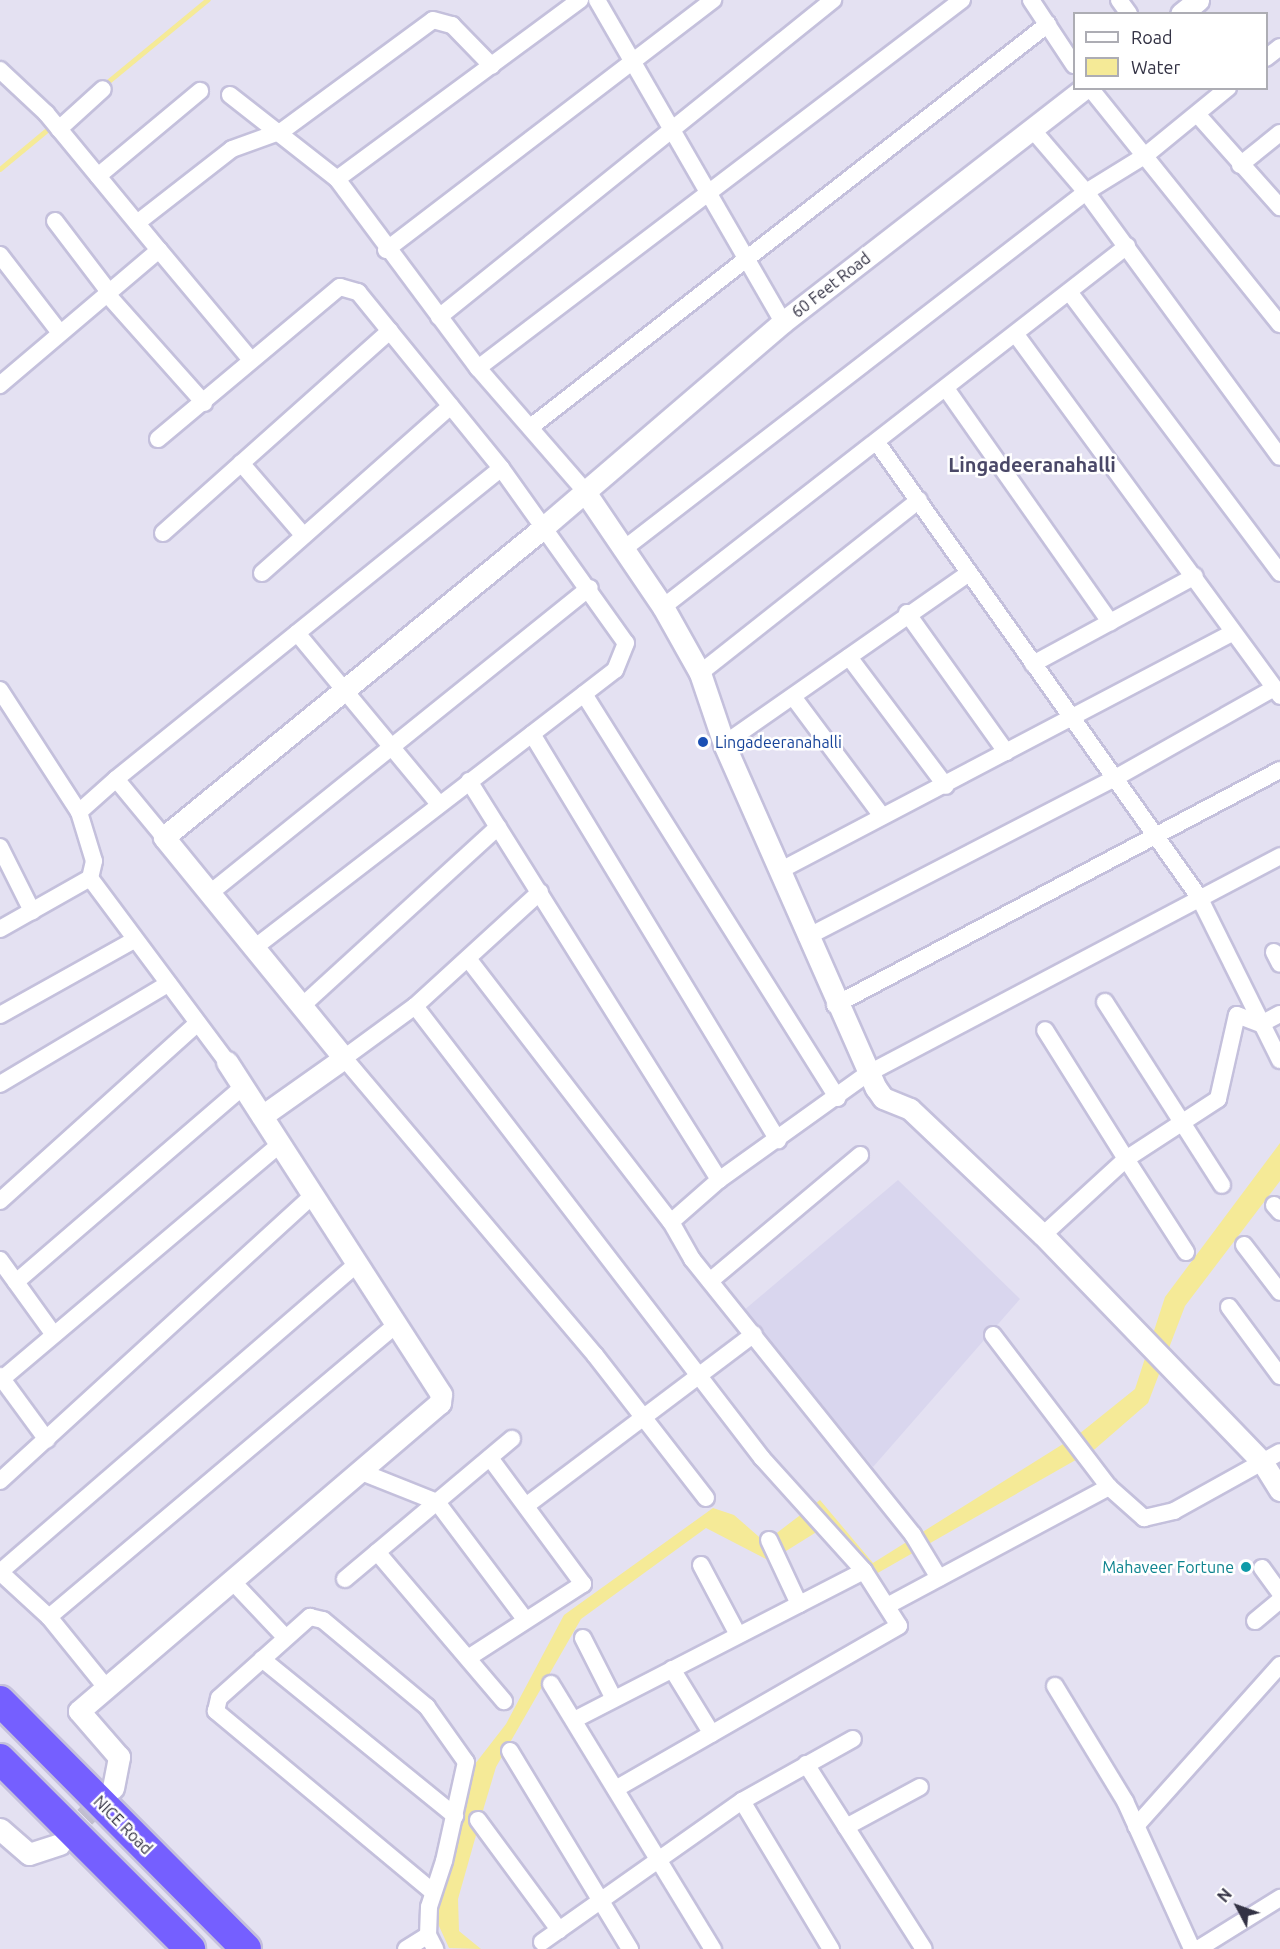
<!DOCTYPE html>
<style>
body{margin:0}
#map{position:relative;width:1280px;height:1949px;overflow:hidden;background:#e4e1f2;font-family:Ubuntu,sans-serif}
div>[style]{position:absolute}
.residential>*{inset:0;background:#d9d6ee}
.water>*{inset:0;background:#f5ea97}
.stream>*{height:4.5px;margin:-2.25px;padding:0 2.25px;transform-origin:2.25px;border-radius:2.25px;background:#f5ea97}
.tertiary-tunnel>*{height:21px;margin-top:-10.5px;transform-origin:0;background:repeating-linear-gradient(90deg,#c1becf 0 21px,transparent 0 31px)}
.roads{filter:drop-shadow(2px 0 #c4c0dc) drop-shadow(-2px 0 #c4c0dc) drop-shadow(0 2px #c4c0dc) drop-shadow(0 -2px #c4c0dc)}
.minor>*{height:16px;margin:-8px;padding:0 8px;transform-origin:8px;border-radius:8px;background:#fff}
.tertiary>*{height:21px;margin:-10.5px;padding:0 10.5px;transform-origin:10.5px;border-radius:10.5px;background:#fff}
.motorway>*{height:30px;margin:-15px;padding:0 15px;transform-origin:15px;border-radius:15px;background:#755fff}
.dots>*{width:16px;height:16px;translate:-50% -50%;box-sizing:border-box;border:3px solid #fff;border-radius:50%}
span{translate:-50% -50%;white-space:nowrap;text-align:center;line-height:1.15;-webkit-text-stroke:5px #fff;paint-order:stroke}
.street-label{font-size:16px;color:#333244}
.transit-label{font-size:16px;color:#164399}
.left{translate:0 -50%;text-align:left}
.culture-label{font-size:16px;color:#0d838f}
.right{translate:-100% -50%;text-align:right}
.quarter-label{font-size:20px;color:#4a4867;font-weight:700}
.legend{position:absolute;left:1073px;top:12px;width:195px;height:78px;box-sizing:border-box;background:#fff;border:2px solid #adadb4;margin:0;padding:8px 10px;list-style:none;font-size:18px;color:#333244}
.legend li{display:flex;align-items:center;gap:12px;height:30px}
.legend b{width:30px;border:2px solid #adadb4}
.north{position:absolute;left:1208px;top:1877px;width:60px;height:60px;-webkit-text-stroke:4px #fff;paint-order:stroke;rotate:311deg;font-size:16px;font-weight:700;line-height:24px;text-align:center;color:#333244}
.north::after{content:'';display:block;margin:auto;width:21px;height:27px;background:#333244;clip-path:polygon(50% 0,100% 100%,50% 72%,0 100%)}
</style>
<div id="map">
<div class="residential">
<div style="clip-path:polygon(898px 1180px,1020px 1299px,873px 1467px,743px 1311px)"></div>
</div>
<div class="water">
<div style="clip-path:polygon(1280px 1143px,1280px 1181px,1185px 1306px,1148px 1403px,1095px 1449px,876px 1574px,831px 1523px,770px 1561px,706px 1528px,581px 1619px,496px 1767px,484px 1807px,458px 1899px,459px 1931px,481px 1949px,449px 1948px,434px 1915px,475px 1764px,506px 1724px,564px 1615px,713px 1508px,734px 1515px,765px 1542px,820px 1500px,873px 1563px,1079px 1434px,1135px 1389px,1165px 1297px)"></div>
</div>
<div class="stream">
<div style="left:104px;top:85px;width:134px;rotate:-39.5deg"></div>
<div style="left:0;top:169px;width:69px;rotate:-39.7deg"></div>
</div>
<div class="tertiary-tunnel">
<div style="left:63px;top:1839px;width:64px;rotate:-45.6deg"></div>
</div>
<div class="roads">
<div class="minor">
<div style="left:597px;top:0;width:372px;rotate:60deg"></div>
<div style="left:1031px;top:0;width:78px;rotate:56.5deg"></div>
<div style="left:1119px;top:0;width:17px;rotate:54deg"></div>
<div style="left:1266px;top:58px;width:18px;rotate:-38deg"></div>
<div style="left:0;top:70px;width:63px;rotate:43.1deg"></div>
<div style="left:46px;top:113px;width:178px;rotate:50.5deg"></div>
<div style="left:159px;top:250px;width:209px;rotate:139.7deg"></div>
<div style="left:1090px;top:88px;width:303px;rotate:51.2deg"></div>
<div style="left:230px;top:95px;width:136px;rotate:38.1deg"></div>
<div style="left:337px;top:179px;width:236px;rotate:53.3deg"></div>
<div style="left:478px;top:368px;width:160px;rotate:49deg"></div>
<div style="left:1197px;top:114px;width:125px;rotate:48.3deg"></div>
<div style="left:59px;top:129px;width:59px;rotate:-42.3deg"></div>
<div style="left:1032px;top:129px;width:83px;rotate:49.4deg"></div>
<div style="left:1086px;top:192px;width:328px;rotate:53.8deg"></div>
<div style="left:1240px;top:165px;width:51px;rotate:-38.7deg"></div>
<div style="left:98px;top:176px;width:133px;rotate:-39.8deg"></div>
<div style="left:337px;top:179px;width:302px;rotate:-36.4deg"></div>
<div style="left:55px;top:221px;width:89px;rotate:52.7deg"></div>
<div style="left:137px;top:223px;width:120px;rotate:-37.9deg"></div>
<div style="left:232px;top:149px;width:53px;rotate:-19.8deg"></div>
<div style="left:282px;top:131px;width:187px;rotate:-36.3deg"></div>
<div style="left:433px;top:20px;width:20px;rotate:15deg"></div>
<div style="left:452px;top:25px;width:57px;rotate:45.7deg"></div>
<div style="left:159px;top:250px;width:142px;rotate:50.1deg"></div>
<div style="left:386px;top:250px;width:412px;rotate:-37.4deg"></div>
<div style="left:0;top:255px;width:98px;rotate:52.4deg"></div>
<div style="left:1070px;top:293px;width:350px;rotate:53.1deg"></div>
<div style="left:107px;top:294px;width:146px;rotate:48.3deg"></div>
<div style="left:439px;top:317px;width:506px;rotate:-38.82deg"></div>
<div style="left:1017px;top:336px;width:446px;rotate:53.8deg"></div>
<div style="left:478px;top:368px;width:608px;rotate:-37.25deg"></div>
<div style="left:947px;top:390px;width:284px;rotate:54.9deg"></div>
<div style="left:532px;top:426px;width:654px;rotate:-37.92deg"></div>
<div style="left:158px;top:439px;width:237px;rotate:-39.9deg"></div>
<div style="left:340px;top:287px;width:19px;rotate:16deg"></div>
<div style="left:358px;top:292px;width:227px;rotate:50.9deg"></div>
<div style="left:501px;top:468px;width:215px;rotate:54.5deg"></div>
<div style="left:626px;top:643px;width:29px;rotate:112deg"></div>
<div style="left:615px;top:670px;width:456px;rotate:142.4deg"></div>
<div style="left:878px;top:444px;width:555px;rotate:54.68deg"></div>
<div style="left:1199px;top:897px;width:182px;rotate:63.6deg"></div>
<div style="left:241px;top:463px;width:96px;rotate:49.2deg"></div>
<div style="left:163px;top:533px;width:304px;rotate:-41.7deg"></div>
<div style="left:625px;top:548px;width:582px;rotate:-37.68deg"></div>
<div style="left:1086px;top:192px;width:70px;rotate:-31.7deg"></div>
<div style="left:1146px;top:155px;width:106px;rotate:-39.3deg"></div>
<div style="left:262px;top:573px;width:252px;rotate:-41.5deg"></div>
<div style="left:663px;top:607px;width:588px;rotate:-37.88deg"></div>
<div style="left:907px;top:613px;width:171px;rotate:54.5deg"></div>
<div style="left:297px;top:633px;width:222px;rotate:50.3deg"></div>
<div style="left:849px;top:657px;width:161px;rotate:53.1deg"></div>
<div style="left:1033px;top:664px;width:184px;rotate:-28.5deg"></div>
<div style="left:700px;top:673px;width:279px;rotate:-38.3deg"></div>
<div style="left:0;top:690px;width:145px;rotate:57.1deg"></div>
<div style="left:79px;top:812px;width:51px;rotate:73deg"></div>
<div style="left:94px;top:861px;width:17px;rotate:103deg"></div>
<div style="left:584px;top:694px;width:477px;rotate:57.9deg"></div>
<div style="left:794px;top:698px;width:147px;rotate:53.3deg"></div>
<div style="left:532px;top:734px;width:475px;rotate:58.8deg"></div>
<div style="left:724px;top:744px;width:299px;rotate:-34.9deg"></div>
<div style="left:469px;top:781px;width:471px;rotate:57.9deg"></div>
<div style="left:79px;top:812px;width:50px;rotate:-41.7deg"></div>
<div style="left:164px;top:837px;width:75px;rotate:-129.6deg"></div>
<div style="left:116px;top:779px;width:495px;rotate:-38.9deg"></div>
<div style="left:0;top:847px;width:72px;rotate:63.4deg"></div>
<div style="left:781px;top:870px;width:509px;rotate:-27.72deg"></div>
<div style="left:540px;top:892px;width:169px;rotate:137.6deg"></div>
<div style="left:415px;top:1006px;width:88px;rotate:143.8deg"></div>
<div style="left:344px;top:1058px;width:389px;rotate:49.8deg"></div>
<div style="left:595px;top:1355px;width:181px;rotate:52.2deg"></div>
<div style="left:210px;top:893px;width:487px;rotate:-38.8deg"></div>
<div style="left:0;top:929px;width:103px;rotate:-29.5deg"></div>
<div style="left:90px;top:878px;width:229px;rotate:53.3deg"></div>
<div style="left:807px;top:937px;width:349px;rotate:-27.3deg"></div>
<div style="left:1117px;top:777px;width:180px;rotate:-29.5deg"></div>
<div style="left:1274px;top:952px;width:13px;rotate:63deg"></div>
<div style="left:469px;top:960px;width:331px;rotate:52.4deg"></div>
<div style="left:671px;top:1222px;width:43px;rotate:60.4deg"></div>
<div style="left:692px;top:1259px;width:354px;rotate:51.3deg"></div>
<div style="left:913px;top:1535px;width:50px;rotate:58.8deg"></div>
<div style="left:1105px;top:1002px;width:217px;rotate:57.4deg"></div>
<div style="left:303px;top:1005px;width:264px;rotate:-42.4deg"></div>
<div style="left:835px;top:1005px;width:503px;rotate:-27.84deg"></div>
<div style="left:415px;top:1006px;width:570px;rotate:52.49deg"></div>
<div style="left:762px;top:1458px;width:152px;rotate:47.9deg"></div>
<div style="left:0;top:1015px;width:154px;rotate:-29.2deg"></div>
<div style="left:0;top:1084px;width:196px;rotate:-30.8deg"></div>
<div style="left:0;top:1201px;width:266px;rotate:-42deg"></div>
<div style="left:1274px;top:1205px;width:9px;rotate:49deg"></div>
<div style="left:671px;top:1222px;width:64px;rotate:-41.2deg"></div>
<div style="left:719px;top:1180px;width:182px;rotate:-35.6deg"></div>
<div style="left:867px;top:1074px;width:467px;rotate:-27.8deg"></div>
<div style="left:1043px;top:1235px;width:113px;rotate:-42.5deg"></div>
<div style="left:1126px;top:1159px;width:152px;rotate:-122.1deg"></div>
<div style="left:1244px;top:1245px;width:59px;rotate:52.5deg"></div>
<div style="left:1186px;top:1252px;width:111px;rotate:-122.8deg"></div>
<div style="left:1126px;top:1159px;width:110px;rotate:-33.1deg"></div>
<div style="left:1218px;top:1099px;width:86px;rotate:-77.3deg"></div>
<div style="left:1237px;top:1015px;width:26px;rotate:21deg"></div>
<div style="left:1261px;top:1024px;width:21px;rotate:-28deg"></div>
<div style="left:0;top:1260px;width:92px;rotate:54.2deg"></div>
<div style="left:710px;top:1281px;width:196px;rotate:-40deg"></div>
<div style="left:16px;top:1282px;width:299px;rotate:-40.7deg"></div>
<div style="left:1229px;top:1307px;width:86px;rotate:53.5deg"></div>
<div style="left:993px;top:1335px;width:191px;rotate:52.7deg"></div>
<div style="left:1109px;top:1487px;width:47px;rotate:41.5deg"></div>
<div style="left:1144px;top:1518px;width:31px;rotate:-13deg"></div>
<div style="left:1174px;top:1511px;width:121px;rotate:-29.1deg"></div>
<div style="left:0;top:1376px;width:79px;rotate:53.7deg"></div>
<div style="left:2px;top:1379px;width:364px;rotate:-40.2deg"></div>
<div style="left:364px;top:1473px;width:79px;rotate:21.7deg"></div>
<div style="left:437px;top:1502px;width:146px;rotate:53.1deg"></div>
<div style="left:0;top:1481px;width:424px;rotate:-42.4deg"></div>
<div style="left:527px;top:1505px;width:284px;rotate:-37deg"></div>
<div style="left:769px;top:1540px;width:71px;rotate:64.9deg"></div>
<div style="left:377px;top:1552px;width:196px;rotate:49.6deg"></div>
<div style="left:701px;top:1565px;width:79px;rotate:62.1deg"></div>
<div style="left:1262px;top:1568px;width:31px;rotate:54deg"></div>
<div style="left:0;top:1572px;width:472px;rotate:-40.8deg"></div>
<div style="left:0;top:1572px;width:67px;rotate:42.6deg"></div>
<div style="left:49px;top:1617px;width:87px;rotate:51deg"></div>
<div style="left:345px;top:1579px;width:218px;rotate:-40deg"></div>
<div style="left:234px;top:1583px;width:74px;rotate:46.6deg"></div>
<div style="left:887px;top:1606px;width:252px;rotate:-28.2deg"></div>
<div style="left:49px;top:1617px;width:454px;rotate:-40.1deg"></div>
<div style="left:1255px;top:1621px;width:33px;rotate:-40deg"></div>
<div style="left:583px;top:1638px;width:68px;rotate:63.1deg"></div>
<div style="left:468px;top:1658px;width:137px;rotate:-32.8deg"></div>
<div style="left:583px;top:1584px;width:157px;rotate:-126.4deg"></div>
<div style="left:262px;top:1659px;width:249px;rotate:39.1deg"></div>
<div style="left:672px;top:1669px;width:76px;rotate:58.4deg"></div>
<div style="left:551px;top:1684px;width:311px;rotate:58.6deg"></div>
<div style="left:1055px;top:1686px;width:135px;rotate:58.7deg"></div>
<div style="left:1125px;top:1801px;width:162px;rotate:65.6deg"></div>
<div style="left:574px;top:1720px;width:326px;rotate:-27.2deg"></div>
<div style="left:864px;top:1571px;width:65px;rotate:57.5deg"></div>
<div style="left:899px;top:1626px;width:327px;rotate:150.1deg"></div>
<div style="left:510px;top:1751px;width:232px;rotate:58.8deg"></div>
<div style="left:806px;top:1764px;width:219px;rotate:57.5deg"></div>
<div style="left:742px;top:1801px;width:173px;rotate:59deg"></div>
<div style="left:478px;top:1820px;width:137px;rotate:53.6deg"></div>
<div style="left:1136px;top:1826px;width:216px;rotate:-48.2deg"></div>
<div style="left:846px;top:1827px;width:84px;rotate:-28.4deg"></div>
<div style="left:433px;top:1892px;width:283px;rotate:-140.2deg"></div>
<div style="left:216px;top:1711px;width:13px;rotate:-77deg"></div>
<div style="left:219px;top:1698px;width:122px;rotate:-41.7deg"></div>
<div style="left:310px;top:1617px;width:13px;rotate:13deg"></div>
<div style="left:323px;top:1620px;width:136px;rotate:39.9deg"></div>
<div style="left:427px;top:1707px;width:67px;rotate:54.7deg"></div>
<div style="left:466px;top:1762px;width:101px;rotate:102.5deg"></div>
<div style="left:444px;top:1861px;width:48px;rotate:108.1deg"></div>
<div style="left:429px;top:1907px;width:28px;rotate:92deg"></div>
<div style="left:428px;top:1935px;width:16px;rotate:63deg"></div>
<div style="left:542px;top:1942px;width:245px;rotate:-35.2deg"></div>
<div style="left:742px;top:1801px;width:127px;rotate:-29.2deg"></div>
<div style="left:406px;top:1949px;width:26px;rotate:-32deg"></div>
<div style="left:1198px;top:1949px;width:97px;rotate:-31.9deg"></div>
</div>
<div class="tertiary">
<div style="left:1181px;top:14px;width:22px;rotate:-39deg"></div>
<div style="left:583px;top:489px;width:143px;rotate:55.9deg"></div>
<div style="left:663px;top:607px;width:76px;rotate:60.7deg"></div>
<div style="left:700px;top:673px;width:75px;rotate:71.3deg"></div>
<div style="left:724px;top:744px;width:376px;rotate:66.2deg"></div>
<div style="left:876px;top:1088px;width:12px;rotate:55deg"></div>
<div style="left:883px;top:1098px;width:29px;rotate:22deg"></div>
<div style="left:910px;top:1109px;width:183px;rotate:43.5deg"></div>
<div style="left:1043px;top:1235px;width:317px;rotate:46deg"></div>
<div style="left:1263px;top:1463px;width:32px;rotate:58deg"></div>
<div style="left:262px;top:1116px;width:100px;rotate:-35.3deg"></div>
<div style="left:344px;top:1058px;width:285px;rotate:-129.2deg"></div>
<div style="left:164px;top:837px;width:492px;rotate:-39.2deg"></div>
<div style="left:545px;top:526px;width:313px;rotate:-40.6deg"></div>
<div style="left:783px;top:322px;width:382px;rotate:-37.8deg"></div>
<div style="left:113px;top:1788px;width:32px;rotate:-79deg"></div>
<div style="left:119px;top:1757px;width:61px;rotate:-131deg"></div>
<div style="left:79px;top:1711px;width:475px;rotate:-40.5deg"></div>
<div style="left:440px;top:1403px;width:9px;rotate:-84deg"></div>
<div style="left:441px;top:1394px;width:395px;rotate:-122.8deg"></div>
<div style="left:0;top:1829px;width:38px;rotate:41deg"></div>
<div style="left:29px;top:1854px;width:32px;rotate:-18deg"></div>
</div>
<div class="motorway">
<div style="left:0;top:1701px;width:349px;rotate:45.2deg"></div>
<div style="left:0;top:1759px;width:269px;rotate:45deg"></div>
</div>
</div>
<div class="dots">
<div style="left:703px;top:742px;background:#1a4fb4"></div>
<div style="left:1246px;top:1567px;background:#0f9aa8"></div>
</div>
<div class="street-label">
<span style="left:831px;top:285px;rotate:-38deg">60 Feet Road</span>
<span style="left:123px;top:1825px;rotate:45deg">NICE Road</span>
</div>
<div class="transit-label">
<span class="left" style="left:715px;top:742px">Lingadeeranahalli</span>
</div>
<div class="culture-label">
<span class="right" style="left:1234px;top:1567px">Mahaveer Fortune</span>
</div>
<div class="quarter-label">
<span style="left:1032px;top:464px">Lingadeeranahalli</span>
</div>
<ul class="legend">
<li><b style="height:8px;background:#fff"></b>Road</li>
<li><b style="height:16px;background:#f5ea97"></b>Water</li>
</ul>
<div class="north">N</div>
</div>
